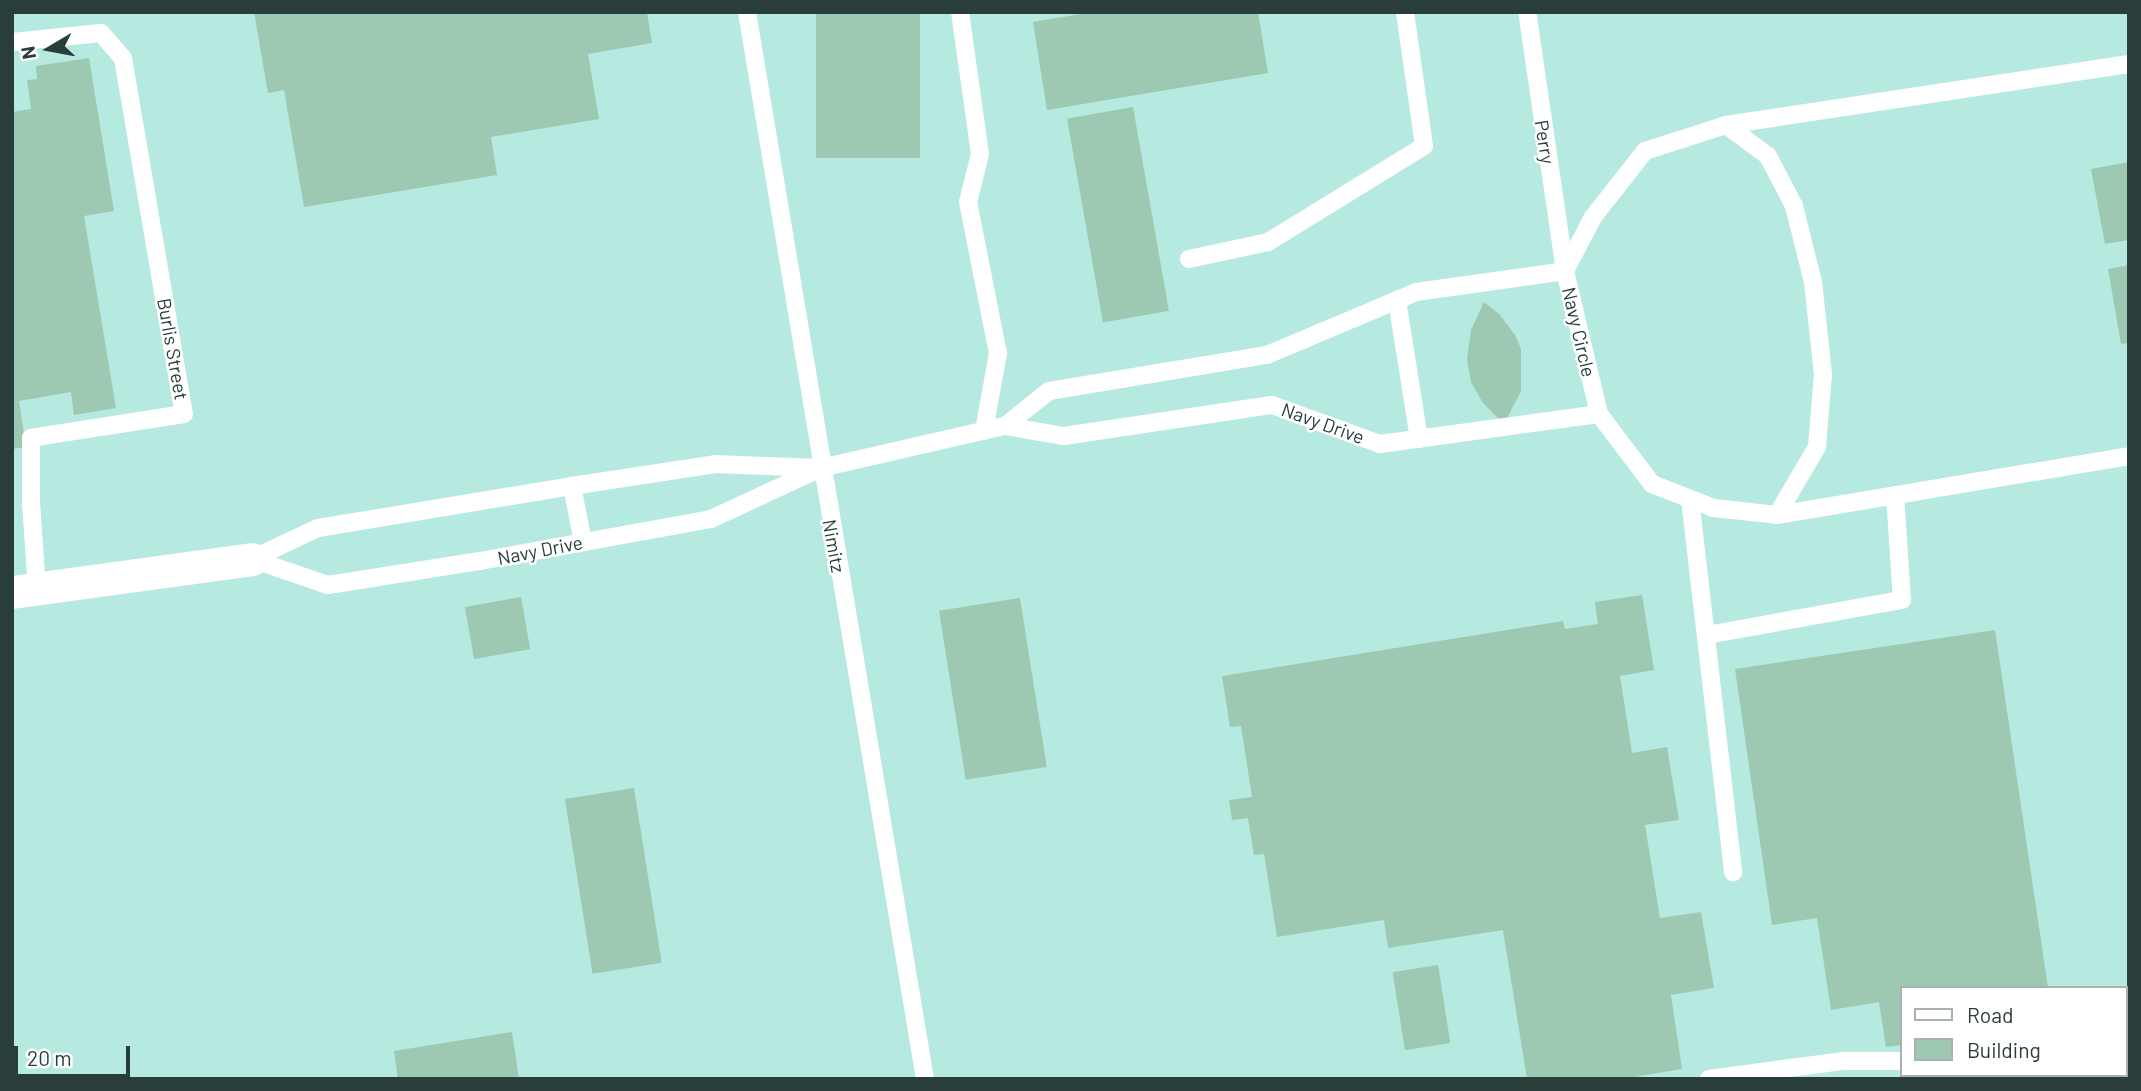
<!DOCTYPE html>
<style>
body{margin:0}
#map{position:relative;width:2141px;height:1091px;overflow:hidden;background:#b6eae0;font-family:Barlow,sans-serif}
div>[style]{position:absolute}
.building>*{inset:0;background:#9dc8b1;transform-origin:0 0}
.lane>*{height:18px;margin:-9px;padding:0 9px;transform-origin:9px;border-radius:9px;background:#fff}
.street>*{height:33px;margin:-16.5px;padding:0 16.5px;transform-origin:16.5px;border-radius:16.5px;background:#fff}
span{translate:-50% -50%;white-space:nowrap;text-align:center;line-height:1.15;-webkit-text-stroke:5px #fff;paint-order:stroke}
.street-label{font-size:19px;color:#293e3a}
.frame{position:absolute;inset:0;border:14px solid #293e3a;pointer-events:none}
.legend{position:absolute;left:1900px;top:986px;width:228px;height:91px;box-sizing:border-box;background:#fff;border:2px solid #a9b2b0;margin:0;padding:9px 12px;list-style:none;font-size:21px;color:#293e3a}
.legend li{display:flex;align-items:center;gap:14px;height:35px}
.legend b{width:35px;border:2px solid #a9b2b0}
.north{position:absolute;left:14px;top:14px;width:70px;height:70px;-webkit-text-stroke:5px #fff;paint-order:stroke;rotate:260deg;font-size:19px;font-weight:700;line-height:28px;text-align:center;color:#293e3a}
.north::after{content:'';display:block;margin:auto;width:24px;height:32px;background:#293e3a;clip-path:polygon(50% 0,100% 100%,50% 72%,0 100%)}
.scale{position:absolute;left:14px;top:1046px;width:116px;height:32px;box-sizing:border-box;border:4px solid #293e3a;border-top:0;padding-left:9px;font-size:21px;line-height:24px;white-space:nowrap;color:#293e3a;-webkit-text-stroke:5px #fff;paint-order:stroke}
</style>
<div id="map">
<div class="building">
<div style="clip-path:polygon(254px 12px,647px 12px,652px 43px,588px 54px,599px 119px,491px 137px,497px 175px,304px 207px,284px 90px,268px 93px)"></div>
<div style="left:816px;top:12px;width:104px;height:146px"></div>
<div style="clip-path:polygon(1093px 12px,1258px 12px,1268px 73px,1047px 110px,1033px 22px)"></div>
<div style="clip-path:polygon(89px 58px,114px 211px,84px 216px,116px 408px,74px 415px,71px 392px,19px 401px,26px 447px,12px 449px,12px 112px,31px 109px,27px 80px,37px 79px,36px 66px)"></div>
<div style="left:1133px;top:107px;width:207px;height:67px;rotate:80deg"></div>
<div style="clip-path:polygon(2129px 162px,2129px 240px,2105px 244px,2091px 169px)"></div>
<div style="clip-path:polygon(2129px 265px,2129px 343px,2121px 344px,2108px 269px)"></div>
<div style="clip-path:polygon(1484px 302px,1500px 315px,1515px 335px,1521px 349px,1521px 391px,1504px 424px,1483px 403px,1471px 382px,1467px 360px,1471px 330px)"></div>
<div style="clip-path:polygon(1642px 595px,1654px 670px,1620px 676px,1632px 753px,1667px 747px,1679px 820px,1645px 825px,1660px 918px,1701px 912px,1714px 988px,1671px 995px,1682px 1069px,1622px 1079px,1527px 1079px,1503px 930px,1388px 948px,1384px 920px,1277px 937px,1264px 854px,1254px 855px,1248px 818px,1232px 820px,1229px 800px,1252px 797px,1241px 726px,1230px 727px,1222px 676px,1563px 621px,1565px 629px,1598px 624px,1595px 602px)"></div>
<div style="left:521px;top:597px;width:53px;height:57px;rotate:80deg"></div>
<div style="left:1020px;top:598px;width:171px;height:82px;rotate:81deg"></div>
<div style="clip-path:polygon(1995px 630px,2048px 988px,1901px 988px,1901px 1045px,1886px 1047px,1879px 1002px,1831px 1010px,1817px 918px,1772px 925px,1735px 669px)"></div>
<div style="left:634px;top:788px;width:177px;height:70px;rotate:81deg"></div>
<div style="left:1438px;top:965px;width:79px;height:46px;rotate:81deg"></div>
<div style="clip-path:polygon(512px 1032px,519px 1079px,398px 1079px,394px 1051px)"></div>
</div>
<div class="lane">
<div style="left:747px;top:12px;width:1082px;rotate:80.53deg"></div>
<div style="left:960px;top:12px;width:143px;rotate:82deg"></div>
<div style="left:980px;top:154px;width:49px;rotate:104deg"></div>
<div style="left:968px;top:202px;width:154px;rotate:78.8deg"></div>
<div style="left:998px;top:353px;width:79px;rotate:100.2deg"></div>
<div style="left:12px;top:42px;width:89px;rotate:-5.8deg"></div>
<div style="left:101px;top:33px;width:33px;rotate:49deg"></div>
<div style="left:123px;top:58px;width:361px;rotate:80.3deg"></div>
<div style="left:184px;top:414px;width:155px;rotate:171.1deg"></div>
<div style="left:31px;top:438px;width:65px;rotate:90deg"></div>
<div style="left:31px;top:503px;width:85px;rotate:86deg"></div>
<div style="left:2129px;top:64px;width:408px;rotate:171.4deg"></div>
<div style="left:1726px;top:125px;width:85px;rotate:162.2deg"></div>
<div style="left:1645px;top:151px;width:84px;rotate:128.2deg"></div>
<div style="left:1593px;top:217px;width:61px;rotate:117.4deg"></div>
<div style="left:1565px;top:271px;width:147px;rotate:76.6deg"></div>
<div style="left:1599px;top:414px;width:88px;rotate:52.9deg"></div>
<div style="left:1652px;top:484px;width:66px;rotate:21.2deg"></div>
<div style="left:1714px;top:508px;width:63px;rotate:6.3deg"></div>
<div style="left:1777px;top:515px;width:357px;rotate:-9.5deg"></div>
<div style="left:1726px;top:125px;width:52px;rotate:36.4deg"></div>
<div style="left:1768px;top:156px;width:56px;rotate:62.5deg"></div>
<div style="left:1794px;top:206px;width:78px;rotate:76deg"></div>
<div style="left:1813px;top:282px;width:93px;rotate:83.8deg"></div>
<div style="left:1823px;top:374px;width:73px;rotate:94.7deg"></div>
<div style="left:1817px;top:447px;width:79px;rotate:120.5deg"></div>
<div style="left:1189px;top:259px;width:81px;rotate:-12.1deg"></div>
<div style="left:1268px;top:242px;width:183px;rotate:-31.6deg"></div>
<div style="left:1424px;top:146px;width:135px;rotate:-98.1deg"></div>
<div style="left:1397px;top:300px;width:141px;rotate:81deg"></div>
<div style="left:1005px;top:426px;width:56px;rotate:-38.5deg"></div>
<div style="left:1049px;top:391px;width:221px;rotate:-9.4deg"></div>
<div style="left:1267px;top:355px;width:162px;rotate:-22.9deg"></div>
<div style="left:1416px;top:292px;width:150px;rotate:-8deg"></div>
<div style="left:1565px;top:271px;width:262px;rotate:-98.3deg"></div>
<div style="left:572px;top:486px;width:57px;rotate:78.9deg"></div>
<div style="left:1690px;top:499px;width:376px;rotate:83.4deg"></div>
<div style="left:252px;top:559px;width:80px;rotate:18.9deg"></div>
<div style="left:328px;top:585px;width:154px;rotate:-9deg"></div>
<div style="left:480px;top:561px;width:235px;rotate:-10.3deg"></div>
<div style="left:711px;top:519px;width:121px;rotate:-24.9deg"></div>
<div style="left:821px;top:468px;width:189px;rotate:-12.9deg"></div>
<div style="left:1005px;top:426px;width:60px;rotate:9.6deg"></div>
<div style="left:1064px;top:436px;width:210px;rotate:-8.5deg"></div>
<div style="left:1272px;top:405px;width:115px;rotate:19.9deg"></div>
<div style="left:1380px;top:444px;width:221px;rotate:-7.8deg"></div>
<div style="left:252px;top:559px;width:73px;rotate:-25.2deg"></div>
<div style="left:318px;top:528px;width:257px;rotate:-9.4deg"></div>
<div style="left:572px;top:486px;width:145px;rotate:-8.7deg"></div>
<div style="left:715px;top:464px;width:103px;rotate:2.2deg"></div>
<div style="left:1707px;top:635px;width:198px;rotate:-10.2deg"></div>
<div style="left:1902px;top:600px;width:105px;rotate:-93.8deg"></div>
<div style="left:1709px;top:1079px;width:134px;rotate:-7.7deg"></div>
<div style="left:1842px;top:1061px;width:59px"></div>
</div>
<div class="street">
<div style="left:12px;top:592px;width:242px;rotate:-7.8deg"></div>
</div>
<div class="street-label">
<span style="left:1545px;top:142px;rotate:81deg">Perry</span>
<span style="left:1579px;top:332px;rotate:77deg">Navy Circle</span>
<span style="left:173px;top:349px;rotate:80deg">Burlis Street</span>
<span style="left:1323px;top:423px;rotate:20deg">Navy Drive</span>
<span style="left:834px;top:546px;rotate:80deg">Nimitz</span>
<span style="left:540px;top:550px;rotate:-11deg">Navy Drive</span>
</div>
<div class="frame"></div>
<ul class="legend">
<li><b style="height:9px;background:#fff"></b>Road</li>
<li><b style="height:19px;background:#9dc8b1"></b>Building</li>
</ul>
<div class="north">N</div>
<div class="scale">20 m</div>
</div>
